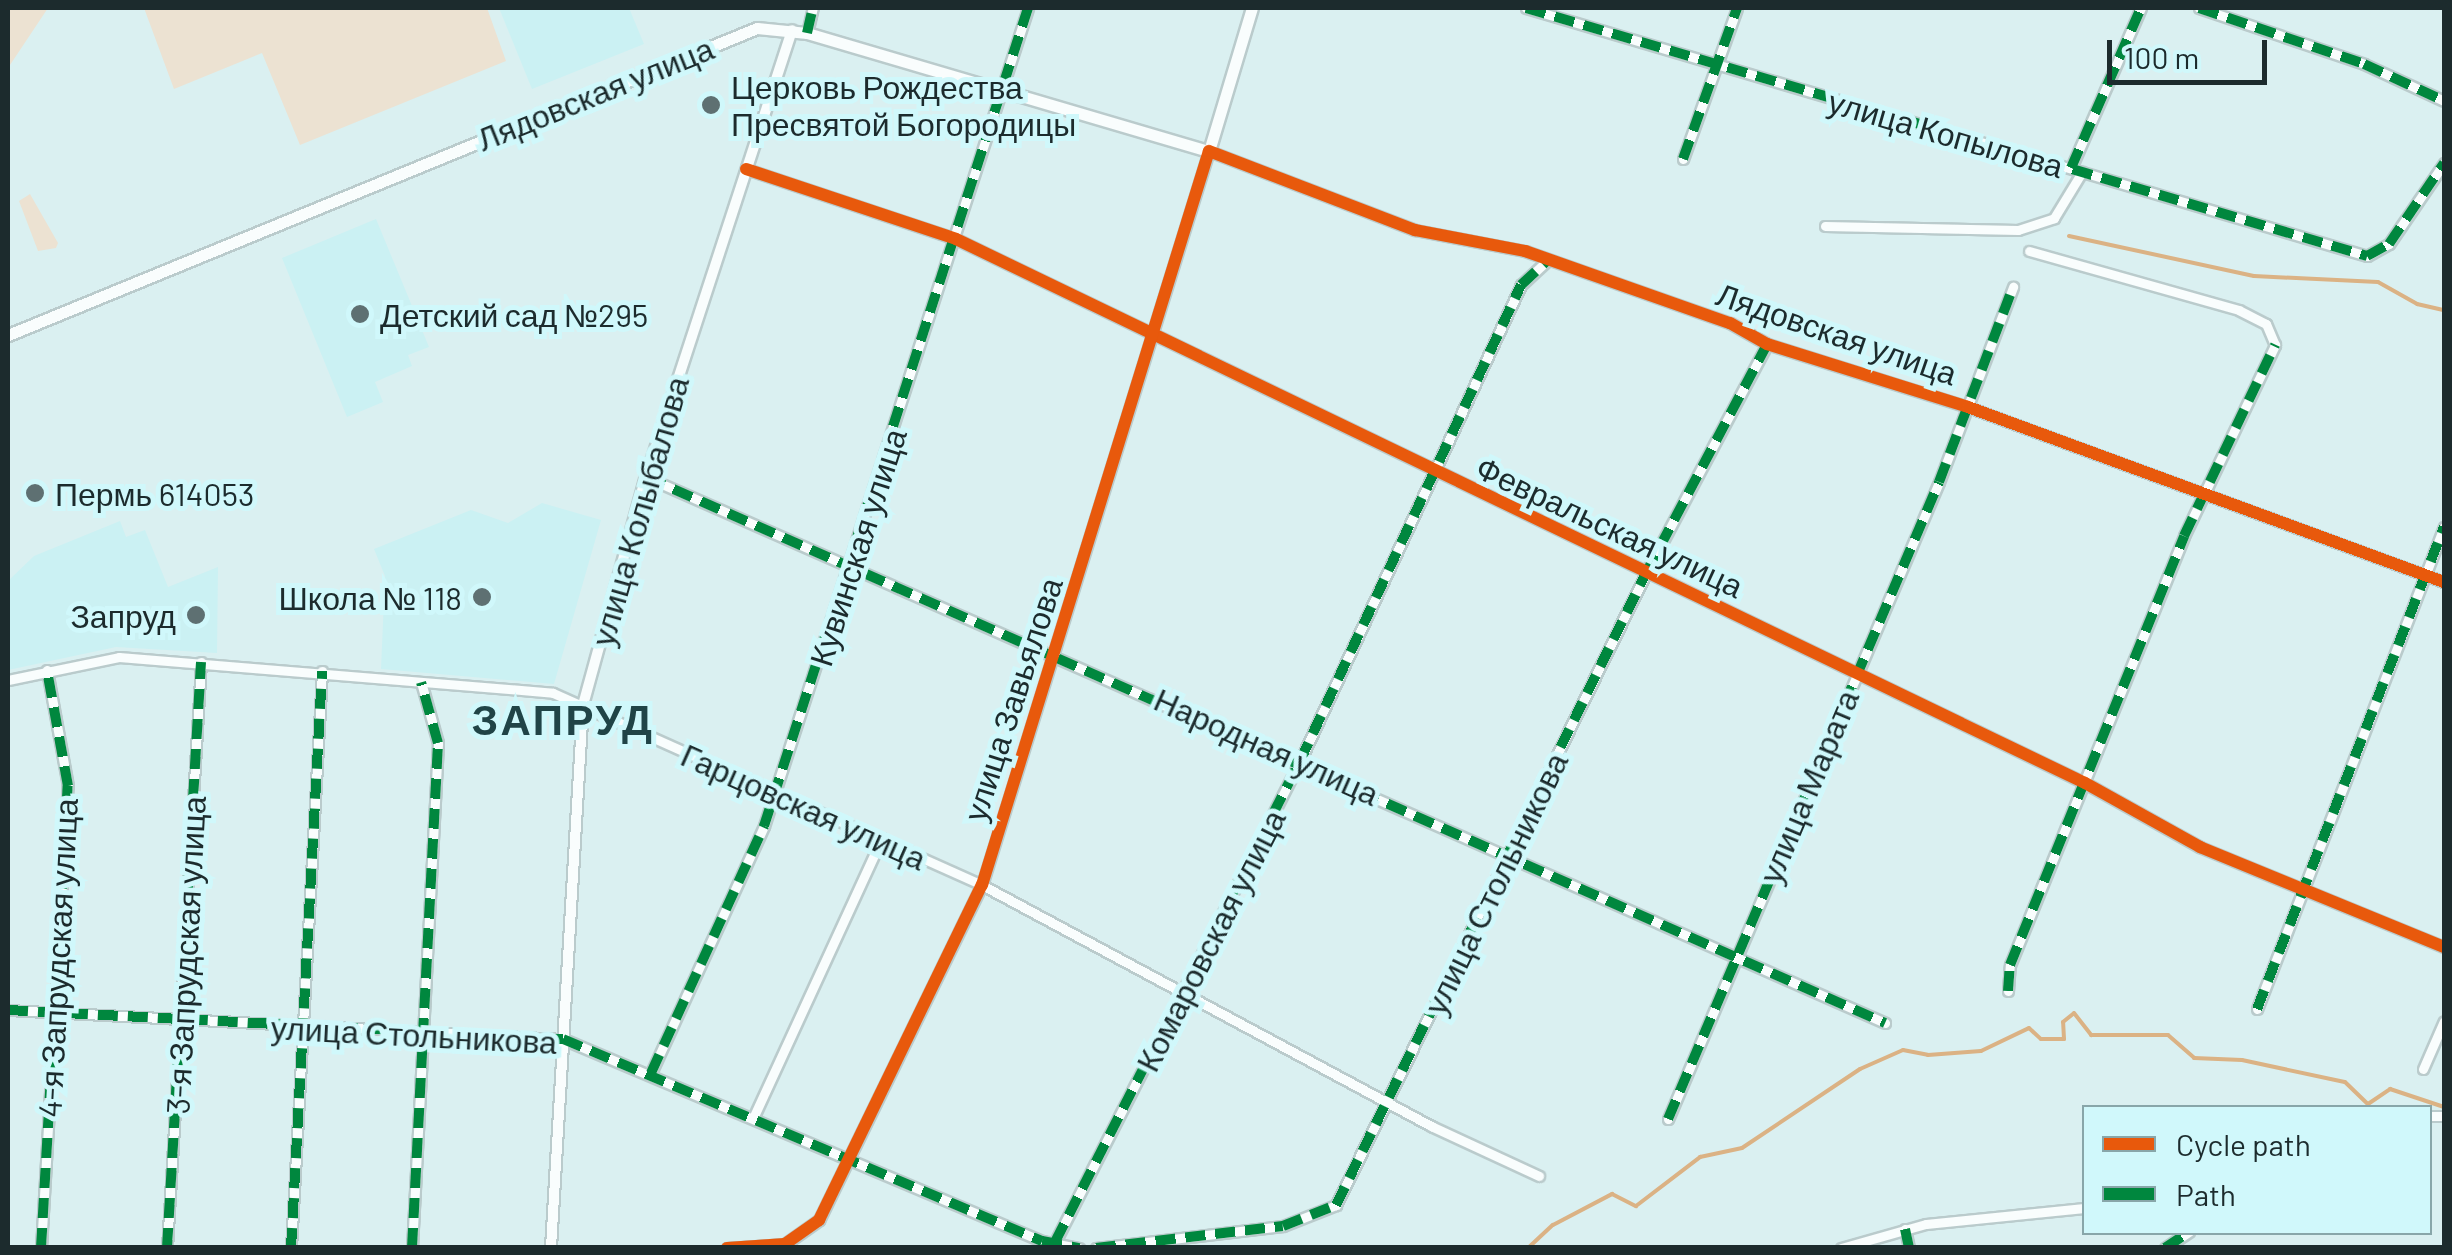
<!DOCTYPE html>
<meta charset="utf-8">
<style>
body{margin:0}
#map{position:relative;width:2452px;height:1255px;overflow:hidden;background:#daf0f1;font-family:Barlow,sans-serif}
div>[style]{position:absolute}
.built>*{inset:0;background:#cbf1f3}
.green>*{inset:0;background:#ece2d2}
.stream>*{height:4px;margin:-2px;padding:0 2px;transform-origin:2px;border-radius:2px;background:#dbb284}
.roads{filter:drop-shadow(2px 0 #bacbcc) drop-shadow(-2px 0 #bacbcc) drop-shadow(0 2px #bacbcc) drop-shadow(0 -2px #bacbcc)}
.minor>*{height:9px;margin:-4.5px;padding:0 4.5px;transform-origin:4.5px;border-radius:4.5px;background:#f9fdfd}
.tertiary>*{height:10px;margin:-5px;padding:0 5px;transform-origin:5px;border-radius:5px;background:#f9fdfd}
.secondary>*{height:11px;margin:-5.5px;padding:0 5.5px;transform-origin:5.5px;border-radius:5.5px;background:#f9fdfd}
.quiet>*{height:10px;margin-top:-5px;transform-origin:0;background:repeating-linear-gradient(90deg,#00873e 0 20px,transparent 0 30px)}
.cycleway>*{height:12px;margin:-6px;padding:0 6px;transform-origin:6px;border-radius:6px;background:#e8590c}
.dots>*{width:28px;height:28px;translate:-50% -50%;box-sizing:border-box;border:5px solid #d0f8fb;border-radius:50%}
span{translate:-50% -50%;white-space:nowrap;text-align:center;line-height:1.15;-webkit-text-stroke:10px #d0f8fb;paint-order:stroke}
.poi-label{font-size:32px;color:#1c2b2d}
.left{translate:0 -50%;text-align:left}
.right{translate:-100% -50%;text-align:right}
.street-label{font-size:32px;color:#1c2b2d}
.district-label{font-size:42px;color:#204447;font-weight:700;letter-spacing:2.5px}
.frame{position:absolute;inset:0;border:10px solid #1c2b2d;pointer-events:none}
.legend{position:absolute;left:2082px;top:1105px;width:350px;height:130px;box-sizing:border-box;background:#d0f8fb;border:2px solid #88a6a9;margin:0;padding:12px 18px;list-style:none;font-size:30px;color:#1c2b2d}
.legend li{display:flex;align-items:center;gap:20px;height:50px}
.legend b{width:50px;border:2px solid #88a6a9}
.scale{position:absolute;left:2107px;top:40px;width:160px;height:45px;box-sizing:border-box;border:5px solid #1c2b2d;border-top:0;padding-left:12px;font-size:30px;line-height:35px;white-space:nowrap;color:#1c2b2d;-webkit-text-stroke:8px #d0f8fb;paint-order:stroke}
</style>
<div id="map">
<div class="built">
<div style="clip-path:polygon(499px 8px,629px 8px,644px 44px,532px 89px)"></div>
<div style="clip-path:polygon(376px 219px,429px 347px,408px 355px,412px 366px,375px 382px,383px 402px,347px 417px,282px 258px)"></div>
<div style="clip-path:polygon(542px 503px,601px 520px,554px 684px,381px 669px,385px 576px,374px 549px,471px 510px,508px 523px)"></div>
<div style="clip-path:polygon(120px 521px,126px 537px,145px 530px,168px 587px,218px 567px,217px 653px,116px 647px,8px 670px,8px 581px,34px 556px)"></div>
</div>
<div class="green">
<div style="clip-path:polygon(8px 8px,48px 8px,8px 68px)"></div>
<div style="clip-path:polygon(144px 8px,487px 8px,506px 61px,300px 145px,262px 53px,174px 89px)"></div>
<div style="clip-path:polygon(30px 194px,58px 243px,56px 248px,38px 251px,19px 201px)"></div>
</div>
<div class="stream">
<div style="left:2069px;top:236px;width:189px;rotate:12.2deg"></div>
<div style="left:2254px;top:276px;width:124px;rotate:2.8deg"></div>
<div style="left:2378px;top:282px;width:45px;rotate:29.4deg"></div>
<div style="left:2417px;top:304px;width:28px;rotate:13deg"></div>
<div style="left:1528px;top:1248px;width:34px;rotate:-43deg"></div>
<div style="left:1553px;top:1225px;width:67px;rotate:-27.7deg"></div>
<div style="left:1612px;top:1194px;width:27px;rotate:27deg"></div>
<div style="left:1636px;top:1206px;width:81px;rotate:-37.4deg"></div>
<div style="left:1700px;top:1157px;width:43px;rotate:-12.1deg"></div>
<div style="left:1742px;top:1148px;width:142px;rotate:-33.8deg"></div>
<div style="left:1860px;top:1069px;width:47px;rotate:-23.8deg"></div>
<div style="left:1903px;top:1050px;width:25px;rotate:11deg"></div>
<div style="left:1928px;top:1055px;width:53px;rotate:-4.3deg"></div>
<div style="left:1981px;top:1051px;width:53px;rotate:-25.6deg"></div>
<div style="left:2029px;top:1028px;width:16px;rotate:43deg"></div>
<div style="left:2041px;top:1039px;width:23px"></div>
<div style="left:2064px;top:1039px;width:17px;rotate:-93deg"></div>
<div style="left:2063px;top:1022px;width:14px;rotate:-39deg"></div>
<div style="left:2074px;top:1013px;width:28px;rotate:52deg"></div>
<div style="left:2091px;top:1035px;width:77px"></div>
<div style="left:2168px;top:1035px;width:35px;rotate:41deg"></div>
<div style="left:2194px;top:1058px;width:48px;rotate:2.4deg"></div>
<div style="left:2242px;top:1060px;width:105px;rotate:12.1deg"></div>
<div style="left:2345px;top:1082px;width:32px;rotate:44deg"></div>
<div style="left:2368px;top:1104px;width:27px;rotate:-34deg"></div>
<div style="left:2390px;top:1089px;width:57px;rotate:18.4deg"></div>
</div>
<div class="roads">
<div class="minor">
<div style="left:1526px;top:8px;width:877px;rotate:16.43deg"></div>
<div style="left:2367px;top:256px;width:25px;rotate:-29deg"></div>
<div style="left:2389px;top:244px;width:98px;rotate:-55.8deg"></div>
<div style="left:2199px;top:8px;width:174px;rotate:18.7deg"></div>
<div style="left:2364px;top:64px;width:88px;rotate:24.8deg"></div>
<div style="left:807px;top:33px;width:26px;rotate:-77deg"></div>
<div style="left:1683px;top:159px;width:160px;rotate:-70.3deg"></div>
<div style="left:2071px;top:168px;width:175px;rotate:-66.4deg"></div>
<div style="left:746px;top:169px;width:221px;rotate:18.4deg"></div>
<div style="left:956px;top:239px;width:1253px;rotate:25.73deg"></div>
<div style="left:2085px;top:783px;width:132px;rotate:29.1deg"></div>
<div style="left:2200px;top:847px;width:264px;rotate:22.3deg"></div>
<div style="left:1825px;top:226px;width:193px;rotate:1.2deg"></div>
<div style="left:2018px;top:230px;width:38px;rotate:-18deg"></div>
<div style="left:2054px;top:218px;width:54px;rotate:-58.7deg"></div>
<div style="left:646px;top:477px;width:1354px;rotate:23.78deg"></div>
<div style="left:8px;top:680px;width:113px;rotate:-11.7deg"></div>
<div style="left:119px;top:657px;width:435px;rotate:4.7deg"></div>
<div style="left:553px;top:693px;width:470px;rotate:24.1deg"></div>
<div style="left:982px;top:885px;width:510px;rotate:28.22deg"></div>
<div style="left:1431px;top:1126px;width:119px;rotate:24.8deg"></div>
<div style="left:2008px;top:991px;width:26px;rotate:-86deg"></div>
<div style="left:2010px;top:965px;width:463px;rotate:-67.9deg"></div>
<div style="left:2184px;top:536px;width:212px;rotate:-64.5deg"></div>
<div style="left:2275px;top:345px;width:23px;rotate:-113deg"></div>
<div style="left:2266px;top:324px;width:30px;rotate:-153deg"></div>
<div style="left:2239px;top:310px;width:218px;rotate:-164.3deg"></div>
<div style="left:2257px;top:1009px;width:517px;rotate:-68.8deg"></div>
<div style="left:8px;top:1010px;width:556px;rotate:2.99deg"></div>
<div style="left:563px;top:1039px;width:520px;rotate:22.87deg"></div>
<div style="left:1042px;top:1241px;width:38px;rotate:11deg"></div>
<div style="left:2423px;top:1069px;width:52px;rotate:-66.4deg"></div>
<div style="left:651px;top:1073px;width:272px;rotate:-65.4deg"></div>
<div style="left:764px;top:826px;width:860px;rotate:-72.11deg"></div>
<div style="left:754px;top:1116px;width:306px;rotate:-65.3deg"></div>
<div style="left:2430px;top:1116px;width:14px"></div>
<div style="left:1668px;top:1119px;width:692px;rotate:-66.95deg"></div>
<div style="left:1939px;top:482px;width:209px;rotate:-69.2deg"></div>
<div style="left:1905px;top:1229px;width:19px;rotate:78deg"></div>
<div style="left:1055px;top:1242px;width:540px;rotate:-63.01deg"></div>
<div style="left:1300px;top:761px;width:525px;rotate:-65.1deg"></div>
<div style="left:1521px;top:285px;width:34px;rotate:-43deg"></div>
<div style="left:41px;top:1248px;width:463px;rotate:-86.7deg"></div>
<div style="left:68px;top:786px;width:118px;rotate:-100.3deg"></div>
<div style="left:167px;top:1248px;width:587px;rotate:-86.68deg"></div>
<div style="left:291px;top:1248px;width:578px;rotate:-86.92deg"></div>
<div style="left:412px;top:1248px;width:506px;rotate:-87.05deg"></div>
<div style="left:438px;top:743px;width:63px;rotate:-105.6deg"></div>
<div style="left:727px;top:1248px;width:58px;rotate:-3.9deg"></div>
<div style="left:785px;top:1244px;width:42px;rotate:-35.2deg"></div>
<div style="left:819px;top:1220px;width:373px;rotate:-64.1deg"></div>
<div style="left:982px;top:885px;width:768px;rotate:-72.82deg"></div>
<div style="left:1209px;top:151px;width:221px;rotate:21deg"></div>
<div style="left:1415px;top:230px;width:112px;rotate:10.8deg"></div>
<div style="left:1525px;top:251px;width:217px;rotate:19.4deg"></div>
<div style="left:1730px;top:323px;width:43px;rotate:29.6deg"></div>
<div style="left:1767px;top:344px;width:211px;rotate:17.4deg"></div>
<div style="left:1968px;top:407px;width:507px;rotate:20.19deg"></div>
<div style="left:1096px;top:1248px;width:188px;rotate:-6.7deg"></div>
<div style="left:1283px;top:1226px;width:57px;rotate:-21.6deg"></div>
<div style="left:1336px;top:1205px;width:704px;rotate:-63.87deg"></div>
<div style="left:1646px;top:573px;width:259px;rotate:-62.1deg"></div>
<div style="left:1841px;top:1248px;width:88px;rotate:-15.8deg"></div>
<div style="left:1926px;top:1224px;width:159px;rotate:-5.8deg"></div>
<div style="left:2165px;top:1248px;width:29px;rotate:-34deg"></div>
</div>
<div class="tertiary">
<div style="left:551px;top:1248px;width:544px;rotate:-86.63deg"></div>
<div style="left:583px;top:705px;width:237px;rotate:-74.6deg"></div>
<div style="left:646px;top:477px;width:470px;rotate:-71.9deg"></div>
</div>
<div class="secondary">
<div style="left:8px;top:335px;width:809px;rotate:-22.29deg"></div>
<div style="left:757px;top:28px;width:50px;rotate:5.7deg"></div>
<div style="left:807px;top:33px;width:419px;rotate:16.4deg"></div>
<div style="left:1209px;top:151px;width:149px;rotate:-73.3deg"></div>
</div>
</div>
<div class="quiet">
<div style="left:1526px;top:8px;width:877px;rotate:16.43deg"></div>
<div style="left:2367px;top:256px;width:25px;rotate:-29deg"></div>
<div style="left:2389px;top:244px;width:98px;rotate:-55.8deg"></div>
<div style="left:2199px;top:8px;width:174px;rotate:18.7deg"></div>
<div style="left:2364px;top:64px;width:88px;rotate:24.8deg"></div>
<div style="left:807px;top:33px;width:26px;rotate:-77deg"></div>
<div style="left:1683px;top:159px;width:160px;rotate:-70.3deg"></div>
<div style="left:2071px;top:168px;width:175px;rotate:-66.4deg"></div>
<div style="left:646px;top:477px;width:1354px;rotate:23.78deg"></div>
<div style="left:2008px;top:991px;width:26px;rotate:-86deg"></div>
<div style="left:2010px;top:965px;width:463px;rotate:-67.9deg"></div>
<div style="left:2184px;top:536px;width:212px;rotate:-64.5deg"></div>
<div style="left:2257px;top:1009px;width:517px;rotate:-68.8deg"></div>
<div style="left:8px;top:1010px;width:556px;rotate:2.99deg"></div>
<div style="left:563px;top:1039px;width:520px;rotate:22.87deg"></div>
<div style="left:1042px;top:1241px;width:38px;rotate:11deg"></div>
<div style="left:651px;top:1073px;width:272px;rotate:-65.4deg"></div>
<div style="left:764px;top:826px;width:860px;rotate:-72.11deg"></div>
<div style="left:1668px;top:1119px;width:692px;rotate:-66.95deg"></div>
<div style="left:1939px;top:482px;width:209px;rotate:-69.2deg"></div>
<div style="left:1905px;top:1229px;width:19px;rotate:78deg"></div>
<div style="left:1055px;top:1242px;width:540px;rotate:-63.01deg"></div>
<div style="left:1300px;top:761px;width:525px;rotate:-65.1deg"></div>
<div style="left:1521px;top:285px;width:34px;rotate:-43deg"></div>
<div style="left:41px;top:1248px;width:463px;rotate:-86.7deg"></div>
<div style="left:68px;top:786px;width:118px;rotate:-100.3deg"></div>
<div style="left:167px;top:1248px;width:587px;rotate:-86.68deg"></div>
<div style="left:291px;top:1248px;width:578px;rotate:-86.92deg"></div>
<div style="left:412px;top:1248px;width:506px;rotate:-87.05deg"></div>
<div style="left:438px;top:743px;width:63px;rotate:-105.6deg"></div>
<div style="left:1096px;top:1248px;width:188px;rotate:-6.7deg"></div>
<div style="left:1283px;top:1226px;width:57px;rotate:-21.6deg"></div>
<div style="left:1336px;top:1205px;width:704px;rotate:-63.87deg"></div>
<div style="left:1646px;top:573px;width:259px;rotate:-62.1deg"></div>
<div style="left:2165px;top:1248px;width:29px;rotate:-34deg"></div>
</div>
<div class="cycleway">
<div style="left:746px;top:169px;width:221px;rotate:18.4deg"></div>
<div style="left:956px;top:239px;width:1253px;rotate:25.73deg"></div>
<div style="left:2085px;top:783px;width:132px;rotate:29.1deg"></div>
<div style="left:2200px;top:847px;width:264px;rotate:22.3deg"></div>
<div style="left:727px;top:1248px;width:58px;rotate:-3.9deg"></div>
<div style="left:785px;top:1244px;width:42px;rotate:-35.2deg"></div>
<div style="left:819px;top:1220px;width:373px;rotate:-64.1deg"></div>
<div style="left:982px;top:885px;width:768px;rotate:-72.82deg"></div>
<div style="left:1209px;top:151px;width:221px;rotate:21deg"></div>
<div style="left:1415px;top:230px;width:112px;rotate:10.8deg"></div>
<div style="left:1525px;top:251px;width:217px;rotate:19.4deg"></div>
<div style="left:1730px;top:323px;width:43px;rotate:29.6deg"></div>
<div style="left:1767px;top:344px;width:211px;rotate:17.4deg"></div>
<div style="left:1968px;top:407px;width:507px;rotate:20.19deg"></div>
</div>
<div class="dots">
<div style="left:711px;top:105px;background:#5e7072"></div>
<div style="left:360px;top:314px;background:#5e7072"></div>
<div style="left:35px;top:493px;background:#5e7072"></div>
<div style="left:482px;top:597px;background:#5e7072"></div>
<div style="left:196px;top:615px;background:#5e7072"></div>
</div>
<div class="poi-label">
<span class="left" style="left:731px;top:105px">Церковь Рождества<br>Пресвятой Богородицы</span>
<span class="left" style="left:380px;top:314px">Детский сад №295</span>
<span class="left" style="left:55px;top:493px">Пермь 614053</span>
<span class="right" style="left:462px;top:597px">Школа № 118</span>
<span class="right" style="left:176px;top:615px">Запруд</span>
</div>
<div class="street-label">
<span style="left:595px;top:93px;rotate:-22deg">Лядовская улица</span>
<span style="left:1946px;top:133px;rotate:16deg">улица Копылова</span>
<span style="left:1837px;top:333px;rotate:19deg">Лядовская улица</span>
<span style="left:639px;top:511px;rotate:-74deg">улица Колыбалова</span>
<span style="left:1610px;top:526px;rotate:25deg">Февральская улица</span>
<span style="left:857px;top:547px;rotate:-72deg">Кувинская улица</span>
<span style="left:1012px;top:699px;rotate:-72deg">улица Завьялова</span>
<span style="left:1267px;top:746px;rotate:24deg">Народная улица</span>
<span style="left:1808px;top:786px;rotate:-67deg">улица Марата</span>
<span style="left:804px;top:806px;rotate:24deg">Гарцовская улица</span>
<span style="left:1495px;top:883px;rotate:-64deg">улица Стольникова</span>
<span style="left:1210px;top:940px;rotate:-63deg">Комаровская улица</span>
<span style="left:185px;top:955px;rotate:-87deg">3-я Запрудская улица</span>
<span style="left:57px;top:958px;rotate:-87deg">4-я Запрудская улица</span>
<span style="left:414px;top:1034px;rotate:3deg">улица Стольникова</span>
</div>
<div class="district-label">
<span style="left:563px;top:718px">ЗАПРУД</span>
</div>
<div class="frame"></div>
<ul class="legend">
<li><b style="height:12px;background:#e8590c"></b>Cycle path</li>
<li><b style="height:12px;background:#00873e"></b>Path</li>
</ul>
<div class="scale">100 m</div>
</div>
